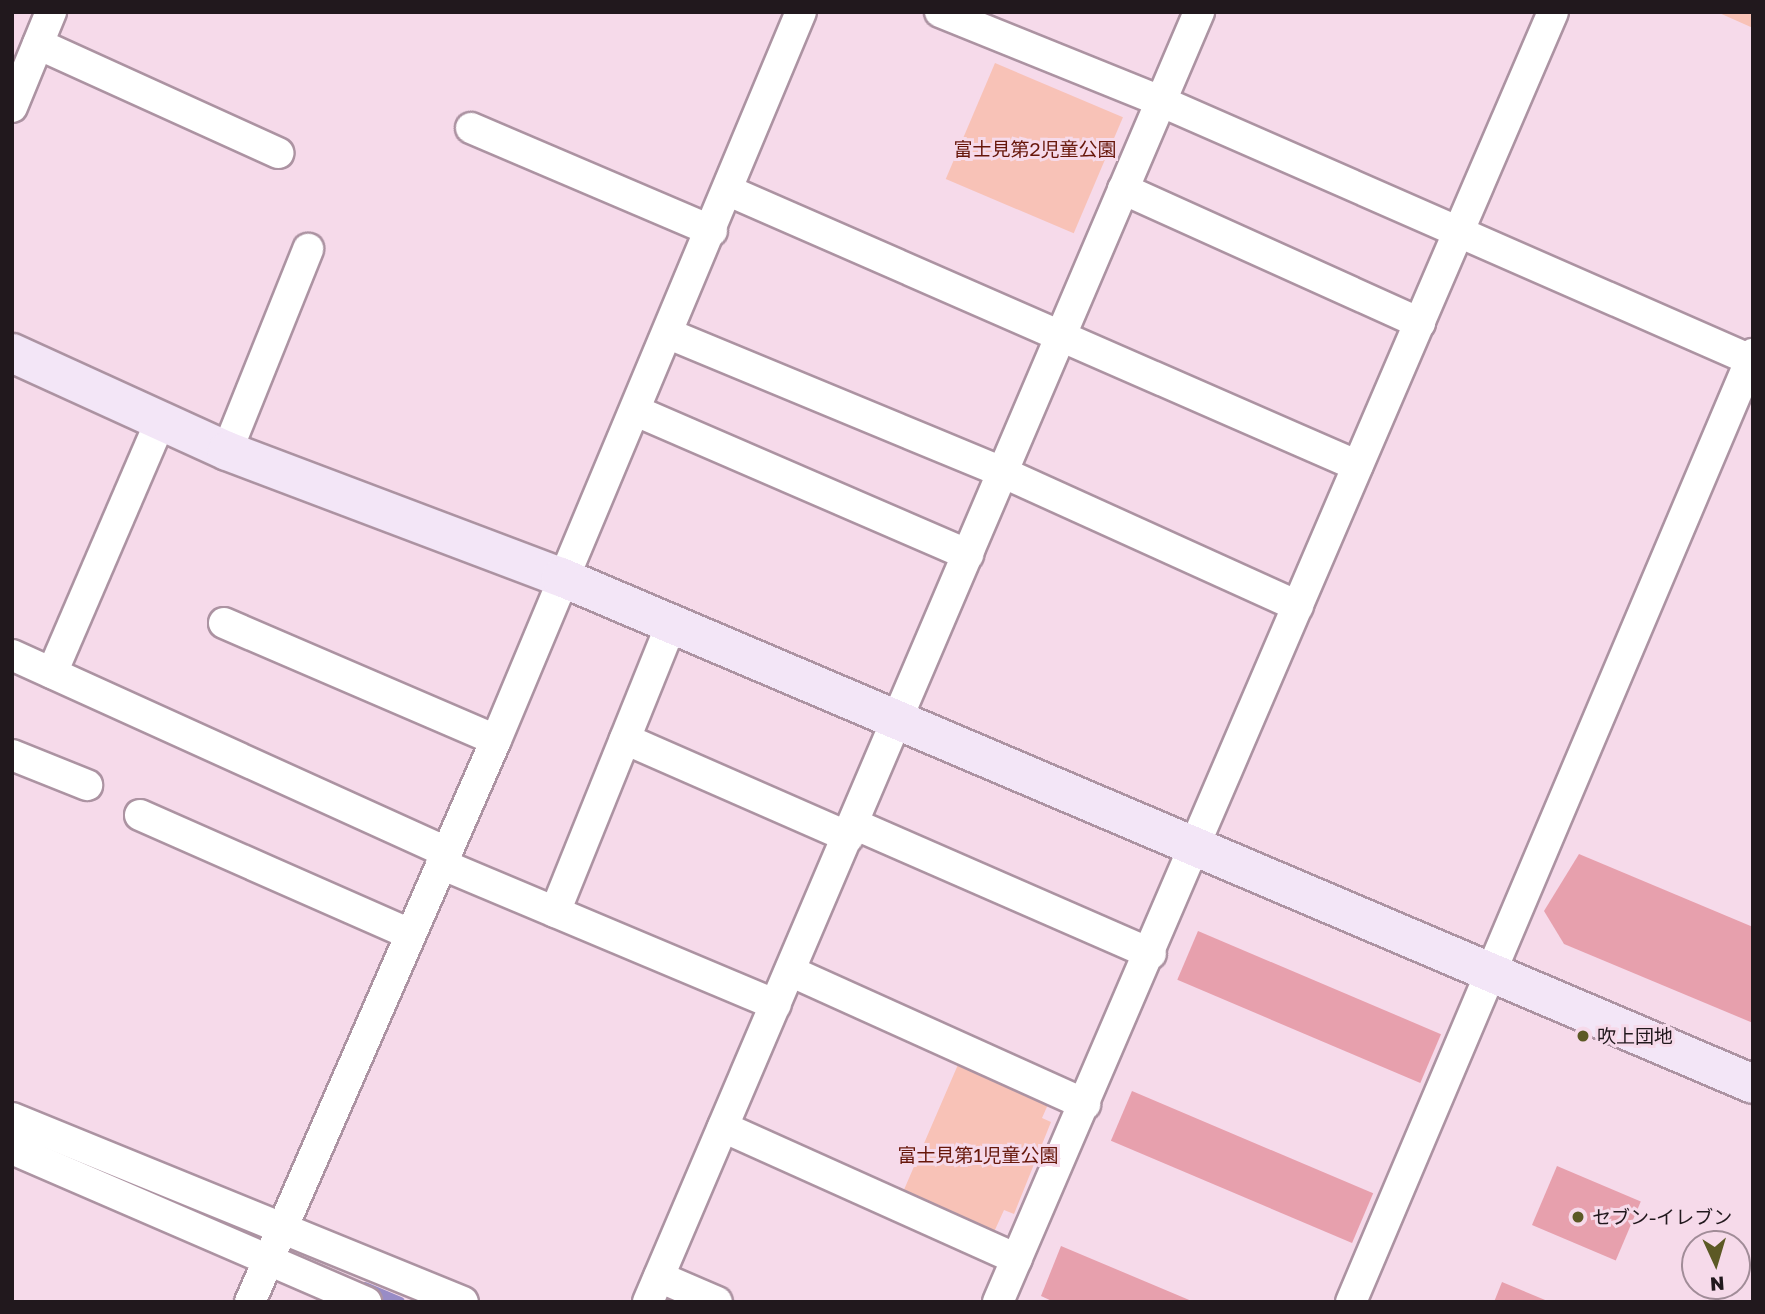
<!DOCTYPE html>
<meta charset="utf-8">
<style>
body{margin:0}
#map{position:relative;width:1765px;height:1314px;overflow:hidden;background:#f6daea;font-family:"Golos Text","Noto Sans JP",sans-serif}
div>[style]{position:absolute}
.green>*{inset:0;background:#f8c2b7;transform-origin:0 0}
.stream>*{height:10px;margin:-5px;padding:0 5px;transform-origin:5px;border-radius:5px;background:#988cc6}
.building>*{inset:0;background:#e7a0ad;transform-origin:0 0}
.roads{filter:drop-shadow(2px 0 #ac93a2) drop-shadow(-2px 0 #ac93a2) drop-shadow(0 2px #ac93a2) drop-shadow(0 -2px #ac93a2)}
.street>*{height:30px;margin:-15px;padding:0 15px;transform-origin:15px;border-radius:15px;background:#fff}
.secondary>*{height:38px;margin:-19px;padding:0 19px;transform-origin:19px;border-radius:19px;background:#f3e6f7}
.dots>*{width:19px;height:19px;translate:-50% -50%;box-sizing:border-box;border:4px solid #f6daea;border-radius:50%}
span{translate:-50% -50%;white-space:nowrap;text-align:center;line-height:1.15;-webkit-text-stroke:6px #f6daea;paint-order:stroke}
.park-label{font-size:19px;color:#661609}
.poi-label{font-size:19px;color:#21181d}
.left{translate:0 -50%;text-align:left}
.frame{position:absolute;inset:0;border:14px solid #21181d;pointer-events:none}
.north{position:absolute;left:1681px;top:1230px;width:70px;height:70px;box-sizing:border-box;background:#f6daea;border:2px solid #a18c98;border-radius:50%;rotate:176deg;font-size:19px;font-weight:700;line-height:28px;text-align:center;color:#21181d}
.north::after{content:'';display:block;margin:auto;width:24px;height:32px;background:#5c5925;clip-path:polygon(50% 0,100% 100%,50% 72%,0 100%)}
</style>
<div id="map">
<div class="green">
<div style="clip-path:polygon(1717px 12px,1753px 12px,1753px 28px)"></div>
<div style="left:995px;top:63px;width:139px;height:126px;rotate:23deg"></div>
<div style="clip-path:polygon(960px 1060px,1050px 1100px,1042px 1118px,1051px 1122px,1014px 1214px,1004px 1210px,994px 1232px,903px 1192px)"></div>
</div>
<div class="stream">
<div style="left:365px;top:1287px;width:38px;rotate:23deg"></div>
</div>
<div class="building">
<div style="clip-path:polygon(1579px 854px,1753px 927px,1753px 1023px,1564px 944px,1544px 911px)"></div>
<div style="left:1198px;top:931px;width:264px;height:53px;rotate:23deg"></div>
<div style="left:1132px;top:1091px;width:262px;height:54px;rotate:23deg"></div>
<div style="left:1557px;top:1166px;width:91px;height:64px;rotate:23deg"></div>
<div style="clip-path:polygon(1061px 1246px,1194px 1302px,1054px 1302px,1041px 1296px)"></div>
<div style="clip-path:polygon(1502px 1282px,1550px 1302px,1494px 1302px)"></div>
</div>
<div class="roads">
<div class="street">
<div style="left:940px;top:12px;width:237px;rotate:22deg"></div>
<div style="left:1160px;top:101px;width:647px;rotate:23.67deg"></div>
<div style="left:38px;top:44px;width:264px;rotate:24.4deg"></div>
<div style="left:12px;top:107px;width:103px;rotate:-67.7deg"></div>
<div style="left:471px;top:128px;width:262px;rotate:23.1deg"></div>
<div style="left:1123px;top:189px;width:326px;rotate:24.3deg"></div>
<div style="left:729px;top:191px;width:686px;rotate:23.62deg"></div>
<div style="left:669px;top:334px;width:360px;rotate:22.5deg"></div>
<div style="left:1002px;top:472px;width:325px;rotate:24.4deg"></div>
<div style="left:636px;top:411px;width:362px;rotate:23.4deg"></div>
<div style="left:227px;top:451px;width:218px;rotate:-68.1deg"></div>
<div style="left:224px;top:623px;width:296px;rotate:23.3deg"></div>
<div style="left:12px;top:655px;width:478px;rotate:24.4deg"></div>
<div style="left:52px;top:673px;width:275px;rotate:-66.7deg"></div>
<div style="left:625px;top:739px;width:244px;rotate:23.7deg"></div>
<div style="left:12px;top:755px;width:81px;rotate:21.8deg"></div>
<div style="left:140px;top:815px;width:295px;rotate:23.8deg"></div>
<div style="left:854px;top:824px;width:324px;rotate:23.6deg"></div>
<div style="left:441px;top:864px;width:363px;rotate:22.8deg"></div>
<div style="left:555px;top:912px;width:312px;rotate:-68deg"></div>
<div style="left:790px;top:971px;width:324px;rotate:24.3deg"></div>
<div style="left:12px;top:1118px;width:487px;rotate:22.2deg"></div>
<div style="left:723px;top:1127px;width:322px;rotate:24.2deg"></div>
<div style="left:12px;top:1149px;width:386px;rotate:23.4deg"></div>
<div style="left:659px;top:1277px;width:63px;rotate:23.3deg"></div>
<div style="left:250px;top:1302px;width:613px;rotate:-66.36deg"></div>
<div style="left:496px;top:740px;width:789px;rotate:-67.27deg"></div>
<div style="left:648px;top:1302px;width:1403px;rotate:-66.87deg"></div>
<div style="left:998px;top:1302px;width:1404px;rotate:-66.72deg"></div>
<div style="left:1351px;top:1302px;width:1030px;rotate:-67.02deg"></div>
</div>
<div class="secondary">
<div style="left:12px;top:353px;width:236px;rotate:24.5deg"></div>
<div style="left:227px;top:451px;width:357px;rotate:20.7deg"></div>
<div style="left:561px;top:577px;width:1295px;rotate:23.04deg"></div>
</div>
</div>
<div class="dots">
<div style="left:1583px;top:1036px;background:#5c5925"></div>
<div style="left:1578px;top:1217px;background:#5c5925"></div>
</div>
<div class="park-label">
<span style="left:1035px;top:149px">富士見第2児童公園</span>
<span style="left:978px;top:1155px">富士見第1児童公園</span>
</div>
<div class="poi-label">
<span class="left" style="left:1597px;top:1036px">吹上団地</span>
<span class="left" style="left:1592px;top:1217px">セブン-イレブン</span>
</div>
<div class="frame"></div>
<div class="north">N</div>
</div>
